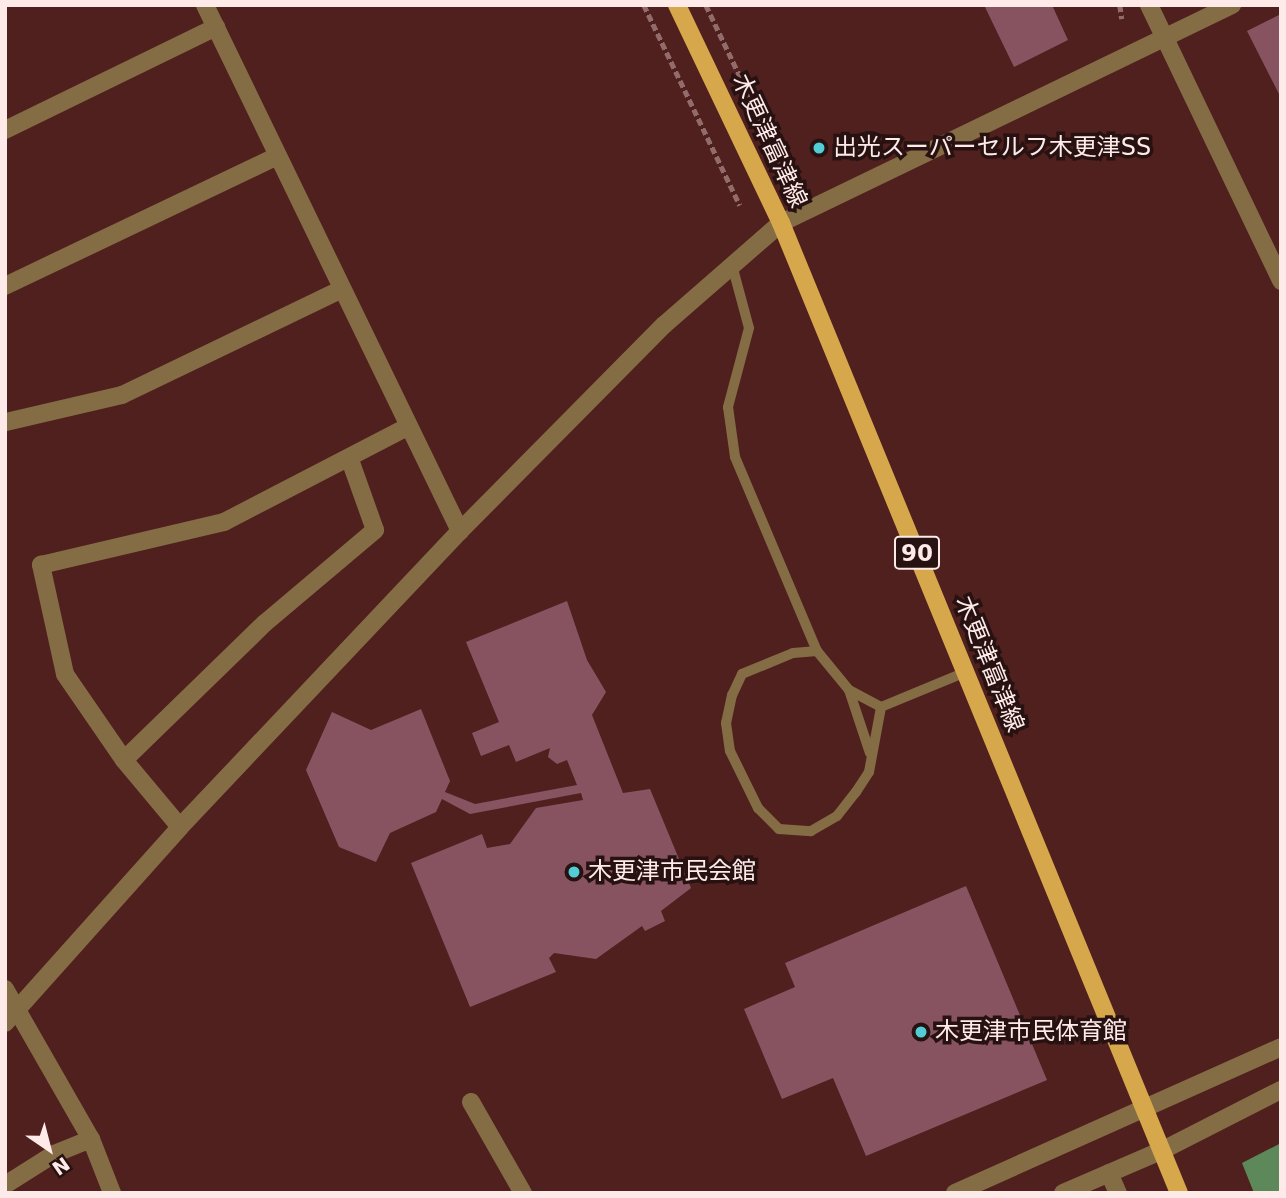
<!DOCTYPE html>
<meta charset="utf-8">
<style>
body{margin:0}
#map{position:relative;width:1286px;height:1198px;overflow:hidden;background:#50201f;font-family:"DejaVu Sans","Noto Sans JP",sans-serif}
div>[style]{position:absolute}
.water>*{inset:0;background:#5d8859}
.building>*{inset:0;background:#875361}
.path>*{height:4.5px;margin-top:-2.25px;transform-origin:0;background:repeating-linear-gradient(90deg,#926c6b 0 7px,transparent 0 10.5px)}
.service>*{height:10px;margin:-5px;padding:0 5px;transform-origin:5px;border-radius:5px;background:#846d44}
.minor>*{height:18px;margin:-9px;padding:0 9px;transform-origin:9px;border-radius:9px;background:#846d44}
.tertiary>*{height:18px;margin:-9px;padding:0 9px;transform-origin:9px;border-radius:9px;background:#846d44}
.primary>*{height:18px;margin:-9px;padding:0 9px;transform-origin:9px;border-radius:9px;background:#d6a84b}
.dots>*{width:19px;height:19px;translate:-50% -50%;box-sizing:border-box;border:4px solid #271211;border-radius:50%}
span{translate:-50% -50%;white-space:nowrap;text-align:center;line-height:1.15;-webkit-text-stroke:7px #271211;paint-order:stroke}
.shield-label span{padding:2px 5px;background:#271211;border:2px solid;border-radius:5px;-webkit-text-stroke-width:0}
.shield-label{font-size:23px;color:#feeae9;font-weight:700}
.street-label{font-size:24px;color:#feeae9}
.poi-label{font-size:24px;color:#feeae9}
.left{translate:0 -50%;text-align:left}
.frame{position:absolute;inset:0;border:7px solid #feeae9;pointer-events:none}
.north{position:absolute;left:14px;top:1114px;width:70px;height:70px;-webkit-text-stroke:5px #271211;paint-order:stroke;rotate:145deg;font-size:19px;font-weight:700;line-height:28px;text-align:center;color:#feeae9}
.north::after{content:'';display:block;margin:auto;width:24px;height:32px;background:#feeae9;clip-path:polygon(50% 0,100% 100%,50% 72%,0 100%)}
</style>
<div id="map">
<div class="water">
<div style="clip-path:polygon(1281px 1143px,1281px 1193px,1254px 1193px,1242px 1163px)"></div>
</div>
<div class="building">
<div style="clip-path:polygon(984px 5px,1052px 5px,1068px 40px,1014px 67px)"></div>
<div style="clip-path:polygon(1281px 14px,1281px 98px,1247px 31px)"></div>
<div style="clip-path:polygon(567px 601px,587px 660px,606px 692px,592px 715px,623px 793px,650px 789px,691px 888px,661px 911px,665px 921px,645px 931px,642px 926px,596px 959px,554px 953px,549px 958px,556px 972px,470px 1007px,411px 863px,482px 834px,487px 848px,510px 844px,536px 808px,583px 800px,581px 793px,470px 814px,442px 799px,436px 812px,390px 833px,376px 862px,339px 847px,306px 770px,332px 712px,371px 730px,421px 709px,450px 781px,445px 792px,475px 804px,577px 785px,567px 760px,557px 764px,548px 757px,550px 748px,516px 762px,509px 745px,481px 756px,472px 733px,499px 722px,466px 642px)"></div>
<div style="clip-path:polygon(966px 886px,1047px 1080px,866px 1156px,833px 1078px,782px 1099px,744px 1009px,795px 987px,785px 963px)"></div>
</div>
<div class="path">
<div style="left:644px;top:5px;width:222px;rotate:64.4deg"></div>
<div style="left:706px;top:5px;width:174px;rotate:64.5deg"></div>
<div style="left:781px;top:162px;width:17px;rotate:24deg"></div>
<div style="left:1120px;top:5px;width:14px;rotate:82deg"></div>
</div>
<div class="service">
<div style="left:732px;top:265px;width:65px;rotate:74.9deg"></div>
<div style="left:749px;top:328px;width:82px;rotate:104.9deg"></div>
<div style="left:728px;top:407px;width:50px;rotate:82deg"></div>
<div style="left:735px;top:457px;width:211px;rotate:67.1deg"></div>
<div style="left:817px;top:651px;width:50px;rotate:50.6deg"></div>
<div style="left:849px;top:690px;width:36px;rotate:28deg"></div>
<div style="left:881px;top:707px;width:92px;rotate:-22.4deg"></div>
<div style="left:817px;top:651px;width:24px;rotate:175deg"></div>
<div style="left:793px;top:653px;width:55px;rotate:157.6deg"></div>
<div style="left:742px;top:674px;width:23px;rotate:115deg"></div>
<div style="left:732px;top:695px;width:29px;rotate:102deg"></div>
<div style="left:726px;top:723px;width:28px;rotate:82deg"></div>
<div style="left:730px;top:751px;width:64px;rotate:63.8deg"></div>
<div style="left:758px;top:808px;width:30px;rotate:45deg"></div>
<div style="left:779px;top:829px;width:32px;rotate:4deg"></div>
<div style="left:811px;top:831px;width:30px;rotate:-30deg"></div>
<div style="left:837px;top:816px;width:31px;rotate:-52deg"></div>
<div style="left:856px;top:792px;width:24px;rotate:-57deg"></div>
<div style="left:869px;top:772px;width:66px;rotate:-79.5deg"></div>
<div style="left:849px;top:690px;width:66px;rotate:71.6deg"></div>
</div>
<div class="minor">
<div style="left:205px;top:5px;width:585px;rotate:64.14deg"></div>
<div style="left:5px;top:130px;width:235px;rotate:-26deg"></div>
<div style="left:5px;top:286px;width:302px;rotate:-25.5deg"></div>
<div style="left:6px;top:422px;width:119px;rotate:-13.1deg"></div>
<div style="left:122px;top:395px;width:244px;rotate:-25.7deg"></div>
<div style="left:124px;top:760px;width:197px;rotate:-44.2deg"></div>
<div style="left:265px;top:623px;width:144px;rotate:-40.2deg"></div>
<div style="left:375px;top:530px;width:77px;rotate:-109.6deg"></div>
<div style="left:180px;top:827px;width:87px;rotate:-129.9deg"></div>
<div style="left:124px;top:760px;width:104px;rotate:-124.5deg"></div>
<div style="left:65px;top:674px;width:112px;rotate:-102.4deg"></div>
<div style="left:41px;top:565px;width:188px;rotate:-13.2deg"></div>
<div style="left:224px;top:522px;width:208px;rotate:-27.4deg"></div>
<div style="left:5px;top:989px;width:173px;rotate:60.2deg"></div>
<div style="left:91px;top:1139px;width:58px;rotate:68.7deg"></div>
<div style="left:5px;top:1023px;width:263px;rotate:-48.2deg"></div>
<div style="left:180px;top:827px;width:407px;rotate:-46.6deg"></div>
<div style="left:460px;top:531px;width:290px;rotate:-45.3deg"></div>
<div style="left:664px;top:325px;width:155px;rotate:-41.1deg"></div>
<div style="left:471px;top:1102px;width:105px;rotate:60.3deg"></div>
<div style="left:1109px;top:1173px;width:22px;rotate:66deg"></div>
<div style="left:5px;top:1185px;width:58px;rotate:-32.3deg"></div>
<div style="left:54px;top:1154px;width:40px;rotate:-22deg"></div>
</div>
<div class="tertiary">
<div style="left:1149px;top:5px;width:306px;rotate:64.4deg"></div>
<div style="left:781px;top:223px;width:501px;rotate:-25.8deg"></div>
<div style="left:955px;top:1193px;width:357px;rotate:-24.1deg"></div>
<div style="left:1063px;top:1193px;width:109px;rotate:-23.3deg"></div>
<div style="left:1163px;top:1150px;width:132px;rotate:-27deg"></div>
</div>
<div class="primary">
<div style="left:677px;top:5px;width:242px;rotate:64.5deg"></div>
<div style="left:781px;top:223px;width:1048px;rotate:67.69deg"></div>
</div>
<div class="dots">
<div style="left:819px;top:148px;background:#52ccd5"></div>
<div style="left:574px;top:872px;background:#52ccd5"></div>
<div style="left:921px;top:1032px;background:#52ccd5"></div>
</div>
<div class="shield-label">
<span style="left:917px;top:553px">90</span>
</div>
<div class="street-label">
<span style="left:769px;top:141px;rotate:65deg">木更津富津線</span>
<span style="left:989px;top:664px;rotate:68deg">木更津富津線</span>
</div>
<div class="poi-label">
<span class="left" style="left:833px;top:148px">出光スーパーセルフ木更津SS</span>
<span class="left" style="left:588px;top:872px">木更津市民会館</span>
<span class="left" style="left:935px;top:1032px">木更津市民体育館</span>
</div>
<div class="frame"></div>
<div class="north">N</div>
</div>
